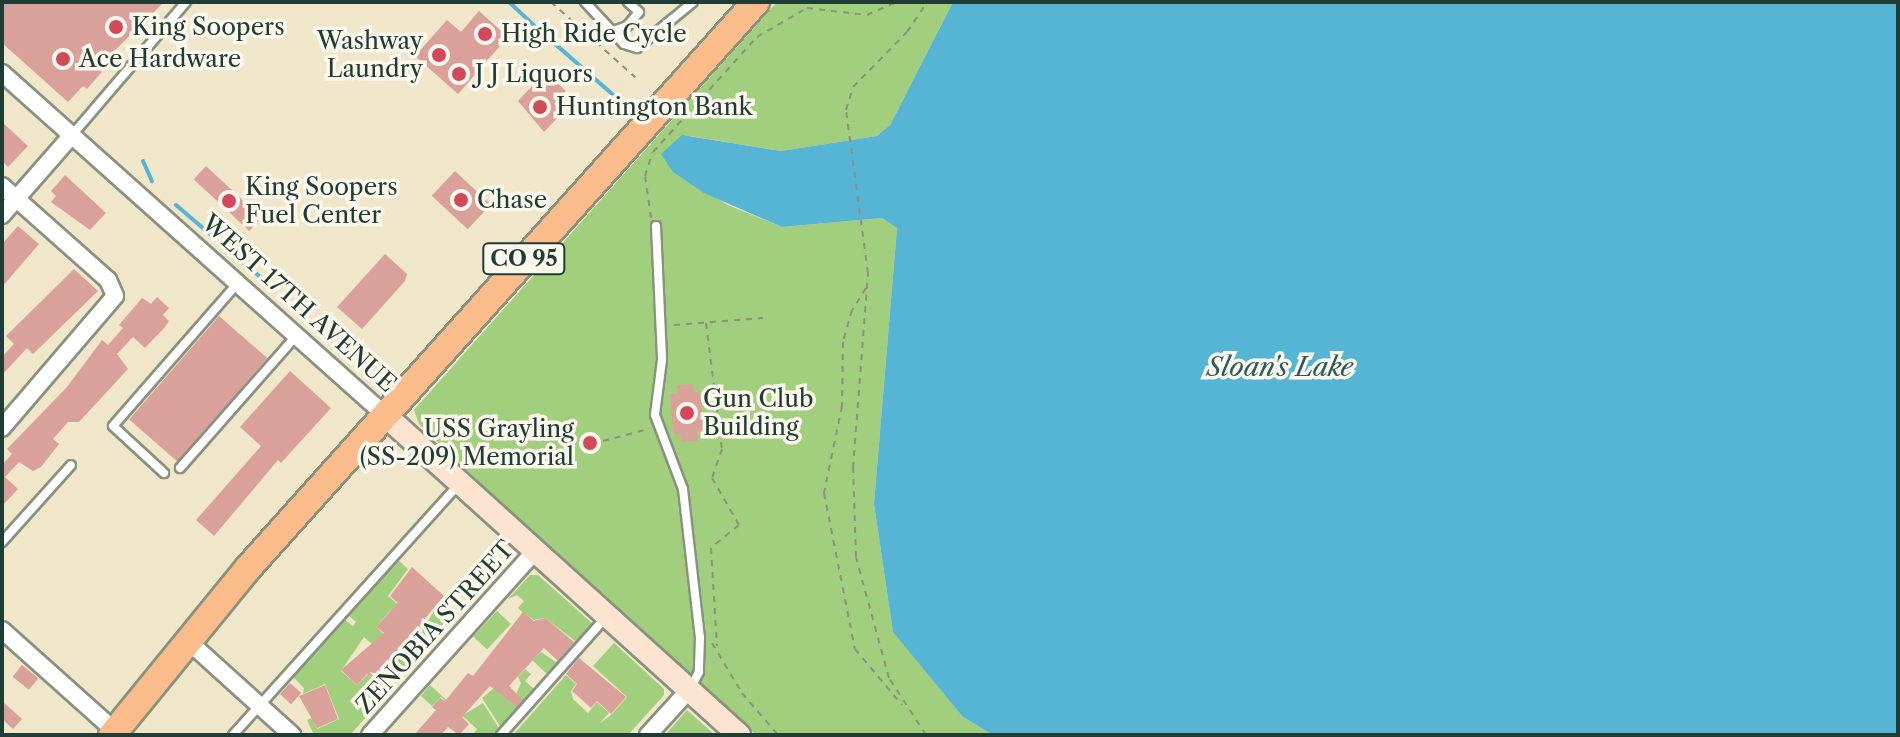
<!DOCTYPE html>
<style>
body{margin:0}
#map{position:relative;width:1900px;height:737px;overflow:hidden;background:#f0e6ca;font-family:"Libre Caslon Text",serif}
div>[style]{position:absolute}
.green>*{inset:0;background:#a2cf7d;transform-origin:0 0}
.water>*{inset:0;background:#56b4d4}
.stream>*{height:4px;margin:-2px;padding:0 2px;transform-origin:2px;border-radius:2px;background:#56b4d4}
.building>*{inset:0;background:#daa19a;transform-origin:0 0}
.path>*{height:2px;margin-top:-1px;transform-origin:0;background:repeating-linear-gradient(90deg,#88927f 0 6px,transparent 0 12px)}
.roads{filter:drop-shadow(2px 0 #88927f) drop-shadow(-2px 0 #88927f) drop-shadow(0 2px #88927f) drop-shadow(0 -2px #88927f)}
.lane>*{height:8px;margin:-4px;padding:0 4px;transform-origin:4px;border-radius:4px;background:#fff}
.street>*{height:16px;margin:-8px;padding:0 8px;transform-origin:8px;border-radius:8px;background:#fff}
.secondary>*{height:22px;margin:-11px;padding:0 11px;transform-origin:11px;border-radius:11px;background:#fde4d0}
.primary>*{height:26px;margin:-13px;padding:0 13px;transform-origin:13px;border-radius:13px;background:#f9bc8a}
.dots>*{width:22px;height:22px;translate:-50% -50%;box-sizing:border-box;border:4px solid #fbf7ec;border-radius:50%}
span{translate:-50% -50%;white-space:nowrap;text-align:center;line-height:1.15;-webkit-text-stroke:7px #fbf7ec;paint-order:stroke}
.shield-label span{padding:2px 6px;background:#fbf7ec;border:2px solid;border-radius:6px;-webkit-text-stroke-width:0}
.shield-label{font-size:22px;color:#1f3d34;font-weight:700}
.poi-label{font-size:24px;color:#1f3d34}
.left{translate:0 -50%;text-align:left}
.right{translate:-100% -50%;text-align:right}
.street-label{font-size:24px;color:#1f3d34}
.water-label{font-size:26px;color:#2d5b5c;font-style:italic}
.frame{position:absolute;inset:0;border:4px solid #1f3d34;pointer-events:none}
</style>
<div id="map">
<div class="green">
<div style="clip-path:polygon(777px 2px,953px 2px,890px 125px,877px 136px,781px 151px,690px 136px,673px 172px,728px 205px,782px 227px,882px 218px,897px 228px,874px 504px,893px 631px,963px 717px,993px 735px,756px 735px,525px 526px,419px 424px,414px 410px)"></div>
<div style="clip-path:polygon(398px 560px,408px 569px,388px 596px,420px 623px,428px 621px,440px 601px,457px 616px,434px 642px,390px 611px,376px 627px,400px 649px,415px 633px,430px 646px,405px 673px,364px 637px,341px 671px,357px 685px,368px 674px,374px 680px,385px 668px,399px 680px,350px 735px,314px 735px,307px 720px,312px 718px,317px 729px,339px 719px,325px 684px,303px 694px,304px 688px,292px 676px,344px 619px,353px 626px,356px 622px,348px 615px)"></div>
<div style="clip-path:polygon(530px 575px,538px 575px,594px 625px,548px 675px,532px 660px,541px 652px,556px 662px,575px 641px,545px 618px,534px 620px,522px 612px,518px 608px,524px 601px,517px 595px,508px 599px)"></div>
<div style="left:497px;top:611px;width:19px;height:35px;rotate:43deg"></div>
<div style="clip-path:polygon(614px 643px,664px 689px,664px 695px,628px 735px,513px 735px,566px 675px,576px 684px,571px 691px,573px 699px,588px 713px,597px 702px,609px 713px,599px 724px,611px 715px,627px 697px,593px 666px)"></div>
<div style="clip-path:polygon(525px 669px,531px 674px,525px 681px,535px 690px,501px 728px,482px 698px,494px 688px,512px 703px,521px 683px,518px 677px)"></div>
<div style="clip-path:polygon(430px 685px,463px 715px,483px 703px,500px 730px,495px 735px,473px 735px,477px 729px,441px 697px,432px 706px,421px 696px)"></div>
<div style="clip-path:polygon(687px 710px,715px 735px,665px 735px)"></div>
</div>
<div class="water">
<div style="clip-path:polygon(953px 2px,1898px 2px,1898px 735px,993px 735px,963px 717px,893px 632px,874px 504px,897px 228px,882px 218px,782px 227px,704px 193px,673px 172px,661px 154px,682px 135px,781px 151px,877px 136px,890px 125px)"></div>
</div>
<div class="stream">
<div style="left:509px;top:2px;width:35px;rotate:43deg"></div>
<div style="left:554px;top:43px;width:86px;rotate:41.2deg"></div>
<div style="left:143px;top:161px;width:22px;rotate:66deg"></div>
<div style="left:176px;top:205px;width:126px;rotate:40.5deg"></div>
</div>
<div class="building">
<div style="clip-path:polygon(2px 2px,164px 2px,97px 68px,102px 72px,87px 89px,83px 86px,68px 102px,2px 43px)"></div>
<div style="clip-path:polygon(479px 11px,508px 37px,458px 94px,415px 56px,447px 20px,461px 32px)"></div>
<div style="clip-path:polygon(550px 76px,566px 91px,554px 104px,563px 112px,544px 132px,518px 101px,533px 85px,538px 90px)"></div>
<div style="clip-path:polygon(2px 122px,28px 146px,8px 167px,2px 161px)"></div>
<div style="left:206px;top:166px;width:76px;height:18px;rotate:43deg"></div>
<div style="left:455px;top:171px;width:49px;height:34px;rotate:43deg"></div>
<div style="clip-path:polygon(65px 175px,106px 213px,90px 230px,51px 202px,56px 196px,51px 191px)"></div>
<div style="clip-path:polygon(18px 226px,39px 244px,2px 287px,2px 244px)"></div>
<div style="clip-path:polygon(385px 254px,407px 274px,405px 281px,362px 329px,337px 307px)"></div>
<div style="clip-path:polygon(74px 269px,98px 291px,33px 354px,27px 348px,2px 375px,2px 357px,14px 344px,6px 336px)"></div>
<div style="clip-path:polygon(157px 297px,169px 308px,163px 315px,169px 321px,165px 327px,145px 348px,133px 337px,117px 354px,128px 369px,79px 422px,68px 422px,53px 439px,59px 444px,41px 467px,33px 471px,19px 462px,5px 477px,18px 489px,2px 506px,2px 465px,12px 454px,7px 449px,67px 387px,102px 340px,108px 345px,123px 328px,119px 325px,142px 298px,151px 304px)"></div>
<div style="left:219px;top:316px;width:64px;height:137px;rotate:41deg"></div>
<div style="clip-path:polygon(290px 371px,331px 408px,281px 463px,278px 460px,214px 536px,196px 520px,261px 446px,240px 427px)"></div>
<div style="clip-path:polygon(693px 384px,694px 392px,700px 391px,704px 431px,697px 432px,698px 441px,681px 442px,680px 434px,673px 434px,670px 394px,678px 394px,677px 385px)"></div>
<div style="clip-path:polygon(412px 567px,444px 596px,374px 679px,367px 674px,357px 685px,341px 670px,384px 633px,376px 627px,398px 603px,390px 596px)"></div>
<div style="clip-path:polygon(523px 612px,534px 621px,545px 618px,574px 642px,558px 661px,544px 648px,509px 686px,523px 700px,517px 707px,490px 686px,462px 717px,469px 724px,459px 735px,448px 727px,441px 735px,414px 735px,436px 710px,432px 707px,440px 698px,445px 701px,468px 673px,473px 676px)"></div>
<div style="clip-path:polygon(579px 658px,626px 697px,611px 714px,597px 701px,591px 708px,572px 691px,577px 684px,566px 674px)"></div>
<div style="left:22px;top:665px;width:21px;height:15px;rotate:39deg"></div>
<div style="left:290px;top:683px;width:15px;height:15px;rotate:42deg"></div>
<div style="clip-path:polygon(325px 685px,338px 719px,317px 728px,299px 696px)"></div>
<div style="clip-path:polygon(2px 701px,22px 719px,13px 729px,2px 719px)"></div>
</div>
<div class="path">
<div style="left:551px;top:2px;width:113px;rotate:41.8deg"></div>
<div style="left:651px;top:218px;width:42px;rotate:-98.1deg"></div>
<div style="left:645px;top:176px;width:25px;rotate:-72deg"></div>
<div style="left:653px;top:152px;width:155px;rotate:-47.9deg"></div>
<div style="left:757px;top:37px;width:58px;rotate:-30.1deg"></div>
<div style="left:807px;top:8px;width:60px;rotate:6.7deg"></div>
<div style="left:867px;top:15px;width:32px;rotate:-24deg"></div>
<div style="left:866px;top:288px;width:26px;rotate:122deg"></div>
<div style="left:852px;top:310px;width:33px;rotate:106deg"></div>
<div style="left:843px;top:342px;width:64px;rotate:90.9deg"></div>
<div style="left:842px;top:406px;width:89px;rotate:101.7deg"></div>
<div style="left:824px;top:493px;width:159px;rotate:78.8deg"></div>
<div style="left:855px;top:649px;width:73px;rotate:50deg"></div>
<div style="left:706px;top:323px;width:127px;rotate:82.8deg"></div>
<div style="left:722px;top:449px;width:31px;rotate:109deg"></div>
<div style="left:712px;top:478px;width:54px;rotate:60.1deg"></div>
<div style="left:739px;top:525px;width:36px;rotate:141deg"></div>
<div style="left:711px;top:548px;width:98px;rotate:86.5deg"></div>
<div style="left:674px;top:325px;width:89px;rotate:-4.5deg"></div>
<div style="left:603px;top:441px;width:47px;rotate:-14.9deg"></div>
<div style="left:712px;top:643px;width:58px;rotate:59deg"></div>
<div style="left:742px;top:693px;width:55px;rotate:49.4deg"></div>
<div style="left:926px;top:735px;width:68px;rotate:-123deg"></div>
<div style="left:889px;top:678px;width:125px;rotate:-105.3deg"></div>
<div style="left:856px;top:557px;width:89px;rotate:-91.9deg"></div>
<div style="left:853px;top:468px;width:196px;rotate:-85.6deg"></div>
<div style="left:868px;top:273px;width:164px;rotate:-97.7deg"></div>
<div style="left:846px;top:110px;width:24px;rotate:-73deg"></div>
<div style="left:853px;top:87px;width:77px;rotate:-45.5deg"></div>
<div style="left:907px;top:32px;width:36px;rotate:-56deg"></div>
</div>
<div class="roads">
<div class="lane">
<div style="left:585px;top:2px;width:57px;rotate:47.1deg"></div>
<div style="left:624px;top:44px;width:14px;rotate:17deg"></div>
<div style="left:637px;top:48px;width:72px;rotate:-39.4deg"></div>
<div style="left:616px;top:30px;width:12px;rotate:-20deg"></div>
<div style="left:627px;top:26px;width:18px;rotate:-49deg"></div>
<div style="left:639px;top:12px;width:15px;rotate:-138deg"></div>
<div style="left:72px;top:135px;width:175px;rotate:-49.4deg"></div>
<div style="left:656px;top:226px;width:134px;rotate:87.4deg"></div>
<div style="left:662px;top:360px;width:55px;rotate:97.3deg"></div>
<div style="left:655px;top:415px;width:79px;rotate:69.3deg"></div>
<div style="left:683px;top:489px;width:150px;rotate:83.5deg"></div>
<div style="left:700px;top:638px;width:34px;rotate:92deg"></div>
<div style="left:699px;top:672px;width:17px;rotate:118deg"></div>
<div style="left:180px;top:468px;width:176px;rotate:-48.7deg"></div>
<div style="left:164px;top:473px;width:69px;rotate:-137.3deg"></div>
<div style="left:113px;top:426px;width:189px;rotate:-48.9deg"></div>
<div style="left:2px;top:542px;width:103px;rotate:-48.1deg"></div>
<div style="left:233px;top:735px;width:339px;rotate:-48deg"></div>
<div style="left:501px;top:735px;width:159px;rotate:-48.3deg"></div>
</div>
<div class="street">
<div style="left:2px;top:73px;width:515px;rotate:41.77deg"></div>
<div style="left:2px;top:186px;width:142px;rotate:41.6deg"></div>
<div style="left:108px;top:280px;width:17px;rotate:66deg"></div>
<div style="left:115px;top:296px;width:174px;rotate:130.6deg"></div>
<div style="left:2px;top:215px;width:106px;rotate:-48.8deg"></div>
<div style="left:2px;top:630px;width:141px;rotate:41.8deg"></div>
<div style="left:187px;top:640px;width:142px;rotate:42.1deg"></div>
<div style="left:370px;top:735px;width:247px;rotate:-48.1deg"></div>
<div style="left:648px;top:735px;width:61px;rotate:-47.7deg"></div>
</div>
<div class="secondary">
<div style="left:386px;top:416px;width:476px;rotate:42.1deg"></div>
</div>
<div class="primary">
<div style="left:112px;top:735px;width:217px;rotate:-50.8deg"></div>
<div style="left:249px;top:567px;width:759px;rotate:-48.1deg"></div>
</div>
</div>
<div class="dots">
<div style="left:116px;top:27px;background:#d1495b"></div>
<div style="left:485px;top:34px;background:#d1495b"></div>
<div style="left:439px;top:55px;background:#d1495b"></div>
<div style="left:63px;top:59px;background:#d1495b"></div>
<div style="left:459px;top:74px;background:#d1495b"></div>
<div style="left:540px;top:107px;background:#d1495b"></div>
<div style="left:461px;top:200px;background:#d1495b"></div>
<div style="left:229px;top:201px;background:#d1495b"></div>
<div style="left:687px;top:413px;background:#d1495b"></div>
<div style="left:590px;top:443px;background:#d1495b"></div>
</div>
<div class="shield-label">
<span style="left:524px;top:259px">CO 95</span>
</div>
<div class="poi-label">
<span class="left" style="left:132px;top:27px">King Soopers</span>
<span class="left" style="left:501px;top:34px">High Ride Cycle</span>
<span class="right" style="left:423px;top:55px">Washway<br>Laundry</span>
<span class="left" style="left:79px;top:59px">Ace Hardware</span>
<span class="left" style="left:475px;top:74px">J J Liquors</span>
<span class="left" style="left:556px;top:107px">Huntington Bank</span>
<span class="left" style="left:245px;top:201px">King Soopers<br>Fuel Center</span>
<span class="left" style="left:477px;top:200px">Chase</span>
<span class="left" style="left:703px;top:413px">Gun Club<br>Building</span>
<span class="right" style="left:574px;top:443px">USS Grayling<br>(SS-209) Memorial</span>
</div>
<div class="street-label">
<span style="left:299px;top:303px;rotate:42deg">WEST 17TH AVENUE</span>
<span style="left:435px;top:627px;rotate:-48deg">ZENOBIA STREET</span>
</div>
<div class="water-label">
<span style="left:1280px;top:368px">Sloan's Lake</span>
</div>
<div class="frame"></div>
</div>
